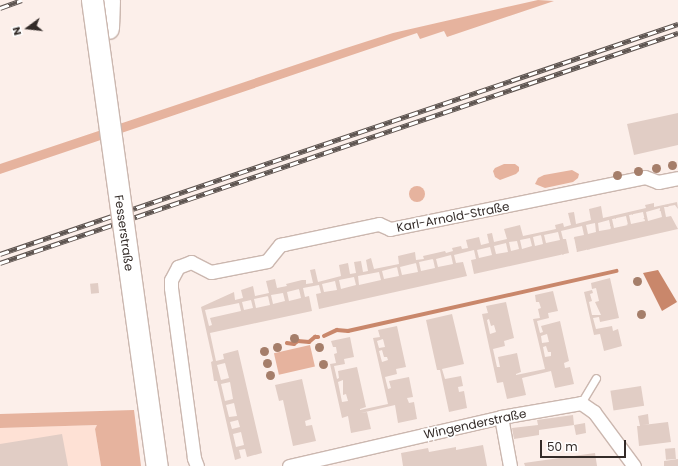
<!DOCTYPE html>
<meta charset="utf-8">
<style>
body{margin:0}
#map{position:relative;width:678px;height:466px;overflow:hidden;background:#fcefea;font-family:Poppins,sans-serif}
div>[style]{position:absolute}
.built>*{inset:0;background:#fee1d5}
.green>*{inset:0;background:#e6b39e;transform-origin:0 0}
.round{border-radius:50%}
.water>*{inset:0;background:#c9876b}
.stream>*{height:3.5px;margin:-1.75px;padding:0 1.75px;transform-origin:1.75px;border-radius:1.75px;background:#c9876b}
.building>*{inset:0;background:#e1cdc5;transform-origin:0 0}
.roads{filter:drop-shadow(1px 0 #cbb7af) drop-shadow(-1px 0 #cbb7af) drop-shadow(0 1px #cbb7af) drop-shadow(0 -1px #cbb7af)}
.service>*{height:7px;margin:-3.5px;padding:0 3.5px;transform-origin:3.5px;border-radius:3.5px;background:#fff}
.minor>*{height:13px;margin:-6.5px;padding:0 6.5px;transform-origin:6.5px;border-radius:6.5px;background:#fff}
.primary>*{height:21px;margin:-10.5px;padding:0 10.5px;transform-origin:10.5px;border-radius:10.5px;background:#fff}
.rail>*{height:4.5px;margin-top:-2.25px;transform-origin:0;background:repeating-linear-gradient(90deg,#fff 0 9px,#5e5551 0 18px);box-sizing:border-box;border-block:1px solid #5e5551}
.bridges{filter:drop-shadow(1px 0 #cbb7af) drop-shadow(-1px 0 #cbb7af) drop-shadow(0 1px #cbb7af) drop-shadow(0 -1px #cbb7af)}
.primary-bridge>*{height:21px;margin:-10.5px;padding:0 10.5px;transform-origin:10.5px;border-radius:10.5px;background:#fff}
.trees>*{width:9px;height:9px;margin:-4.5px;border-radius:50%;background:#a57e6a}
span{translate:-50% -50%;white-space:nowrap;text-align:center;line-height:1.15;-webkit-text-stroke:3.5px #fff;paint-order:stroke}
.street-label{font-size:12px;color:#332b28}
.north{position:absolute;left:8px;top:8px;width:40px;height:40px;-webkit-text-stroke:3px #fff;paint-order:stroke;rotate:255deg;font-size:11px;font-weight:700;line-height:16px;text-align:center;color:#332b28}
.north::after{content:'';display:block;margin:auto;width:14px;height:18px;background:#332b28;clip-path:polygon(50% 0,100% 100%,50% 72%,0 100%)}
.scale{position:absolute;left:540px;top:440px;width:86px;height:18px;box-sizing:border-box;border:2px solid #332b28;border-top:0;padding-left:5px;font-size:12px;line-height:14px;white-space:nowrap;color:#332b28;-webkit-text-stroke:3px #fff;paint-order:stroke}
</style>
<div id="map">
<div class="built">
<div style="clip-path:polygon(98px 425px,95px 429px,101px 466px,0 466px,0 428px)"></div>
</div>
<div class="green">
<div style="clip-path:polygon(538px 0,554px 1px,447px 37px,444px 31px,420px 39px,417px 33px,0 174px,0 164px,343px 49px,393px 33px)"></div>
<div style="clip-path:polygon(504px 164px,515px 164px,519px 167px,519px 171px,516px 174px,500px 180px,495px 177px,493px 171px,495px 168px)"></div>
<div style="clip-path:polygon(572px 170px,579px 174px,578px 178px,573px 182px,545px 188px,535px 184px,538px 178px,544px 175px)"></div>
<div class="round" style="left:409px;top:186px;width:16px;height:16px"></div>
<div style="left:310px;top:345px;width:22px;height:37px;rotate:77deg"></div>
<div style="clip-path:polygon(134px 410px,141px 466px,101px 466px,95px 429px,97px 425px,0 428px,0 414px)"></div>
</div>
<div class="water">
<div style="clip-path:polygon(658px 270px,677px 302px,662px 311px,643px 273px)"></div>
</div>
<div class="stream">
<div style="left:324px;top:336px;width:14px;rotate:-25deg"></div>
<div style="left:337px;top:330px;width:11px;rotate:5deg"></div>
<div style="left:348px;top:331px;width:275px;rotate:-12.6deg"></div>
<div style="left:287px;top:343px;width:7px;rotate:8deg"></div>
<div style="left:294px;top:344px;width:5px;rotate:-37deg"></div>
<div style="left:298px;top:341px;width:11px;rotate:5deg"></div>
<div style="left:309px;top:342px;width:8px;rotate:-40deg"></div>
<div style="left:315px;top:337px;width:3px"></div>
</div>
<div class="building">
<div style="clip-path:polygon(678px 113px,678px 145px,634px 155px,627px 124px)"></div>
<div style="clip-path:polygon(evenodd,677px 202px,678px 209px,675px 205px,664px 207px,666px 217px,671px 216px,678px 229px,577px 252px,574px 237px,584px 235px,582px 226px,561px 231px,563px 239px,566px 239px,569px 253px,474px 274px,471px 260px,476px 259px,474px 250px,454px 255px,456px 263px,463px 262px,467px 276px,319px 309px,316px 294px,321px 293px,319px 285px,303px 288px,305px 297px,309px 296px,312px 311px,210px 333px,216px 361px,224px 359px,223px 354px,238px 350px,262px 453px,247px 457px,245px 449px,239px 450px,241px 458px,235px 460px,217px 381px,214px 381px,211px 362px,213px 361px,201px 307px,234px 292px,235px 300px,243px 298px,241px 290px,253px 286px,255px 296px,269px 293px,266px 281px,275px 279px,277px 288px,287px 286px,286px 284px,302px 280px,306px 280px,306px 284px,313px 283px,310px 270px,315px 269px,318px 282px,341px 276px,339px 265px,348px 263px,350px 274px,356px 273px,354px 262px,361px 261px,363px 272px,368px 271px,366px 260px,371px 258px,374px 269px,399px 264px,398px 256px,415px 252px,416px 260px,424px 259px,423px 256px,445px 251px,446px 253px,453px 251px,452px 248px,461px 246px,462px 249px,468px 248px,466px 240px,479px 237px,481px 245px,489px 243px,487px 234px,492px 233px,494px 242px,507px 239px,504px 229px,520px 225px,523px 236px,556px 229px,555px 225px,563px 223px,564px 227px,571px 225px,568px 213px,574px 212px,576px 224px,591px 220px,589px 209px,601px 206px,603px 218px,646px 208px,645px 205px,654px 203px,654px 207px,677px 202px,660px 208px,662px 217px,648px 221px,646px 212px,660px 208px,677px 202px,643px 212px,645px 221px,631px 224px,629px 215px,643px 212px,677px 202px,626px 216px,628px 225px,614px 228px,612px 219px,626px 216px,677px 202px,609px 220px,611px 229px,599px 231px,598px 223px,609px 220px,677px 202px,595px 223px,596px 232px,588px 234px,586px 225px,595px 223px,677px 202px,558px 232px,560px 240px,546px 243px,544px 235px,558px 232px,677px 202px,541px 235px,543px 244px,535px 246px,533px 237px,541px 235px,677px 202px,530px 238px,532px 246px,522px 249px,520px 240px,530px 238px,677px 202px,517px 241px,519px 249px,511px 251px,509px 242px,517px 241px,677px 202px,506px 243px,508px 252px,496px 254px,494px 246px,506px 243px,677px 202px,490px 247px,492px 255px,479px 258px,477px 250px,490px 247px,677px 202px,451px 255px,453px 264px,438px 267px,436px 259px,451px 255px,677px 202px,433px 259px,435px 268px,421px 271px,419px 262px,433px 259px,677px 202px,416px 263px,418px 272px,402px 275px,400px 267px,416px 263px,677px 202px,397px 267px,399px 276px,384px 279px,382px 271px,397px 267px,677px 202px,379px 272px,381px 280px,359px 285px,358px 276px,379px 272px,677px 202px,354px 277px,356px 285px,341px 289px,339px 280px,354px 277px,677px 202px,335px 281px,337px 290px,324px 292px,322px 284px,335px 281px,677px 202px,299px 289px,301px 298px,289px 301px,287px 292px,299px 289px,677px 202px,283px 293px,285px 301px,273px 304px,271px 295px,283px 293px,677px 202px,268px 296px,270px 305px,256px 308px,254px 299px,268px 296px,677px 202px,251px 300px,253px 308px,244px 310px,242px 302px,251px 300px,677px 202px,239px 303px,241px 311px,210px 318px,212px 325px,209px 326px,205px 310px,239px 303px,677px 202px,225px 363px,229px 378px,221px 380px,217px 365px,225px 363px,677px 202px,230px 382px,233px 399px,225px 401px,221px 384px,230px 382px,677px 202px,234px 403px,237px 416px,229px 417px,226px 405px,234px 403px,677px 202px,238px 420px,240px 427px,232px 429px,230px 422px,238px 420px,677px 202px,241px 432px,244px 445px,236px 447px,233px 434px,241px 432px)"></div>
<div style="clip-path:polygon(610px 278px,619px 318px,600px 322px,599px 317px,593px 318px,596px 329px,612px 326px,613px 331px,618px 329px,622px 346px,604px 351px,600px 334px,594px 335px,584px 292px,592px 290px,593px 293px,590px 294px,592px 301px,589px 302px,592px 315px,601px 315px,595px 302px,599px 301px,596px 288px,592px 289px,591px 283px)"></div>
<div style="left:98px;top:283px;width:10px;height:8px;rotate:84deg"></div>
<div style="clip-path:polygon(evenodd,553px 291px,558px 311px,548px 313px,549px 318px,537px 321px,540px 333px,543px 332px,541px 326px,560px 321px,569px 361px,564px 363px,565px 368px,570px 367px,574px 384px,555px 388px,551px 371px,522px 378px,526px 395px,507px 399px,503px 382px,497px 383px,482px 314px,488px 313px,486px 306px,506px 302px,514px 338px,504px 341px,505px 346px,493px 349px,497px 367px,500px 367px,498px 357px,517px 353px,521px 372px,516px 374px,516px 375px,545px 369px,533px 319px,540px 318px,538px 309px,541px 308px,539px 302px,536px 302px,535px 295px,553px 291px,489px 319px,491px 326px,494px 325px,496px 332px,490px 334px,487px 320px,489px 319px,553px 291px,547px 334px,549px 342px,542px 343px,541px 336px,547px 334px,553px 291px,546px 346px,548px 352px,551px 352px,551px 356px,545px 357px,543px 347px,546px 346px)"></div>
<div style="clip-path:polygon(452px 314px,464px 364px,442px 369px,445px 379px,461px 376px,463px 386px,458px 387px,459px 392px,464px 391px,467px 408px,449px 412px,440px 370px,437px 370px,426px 320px)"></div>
<div style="clip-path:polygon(evenodd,397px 326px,406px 367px,396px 369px,397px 374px,385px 377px,388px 389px,391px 388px,389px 381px,409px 377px,413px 397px,407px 398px,409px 403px,414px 402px,417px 419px,398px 423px,395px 405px,361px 413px,367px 412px,371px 429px,351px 433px,348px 416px,342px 418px,330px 364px,336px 363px,334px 354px,337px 353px,336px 347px,333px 347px,331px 341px,350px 337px,354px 357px,344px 359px,345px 364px,334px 366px,337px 379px,339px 378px,338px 371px,357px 367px,366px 407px,360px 409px,360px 410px,388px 404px,373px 338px,380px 337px,378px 330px,397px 326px,383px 339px,385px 347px,379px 348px,377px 341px,383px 339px,397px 326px,382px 350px,384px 357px,387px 357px,388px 360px,382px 362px,379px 351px,382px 350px,397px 326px,343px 380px,343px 395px,346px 394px,348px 401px,342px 402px,338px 382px,343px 380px)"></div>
<div style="clip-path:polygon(302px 379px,311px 419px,305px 421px,306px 426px,312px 425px,316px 441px,293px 446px,283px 400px,279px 401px,275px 385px)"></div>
<div style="left:641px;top:386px;width:20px;height:31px;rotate:81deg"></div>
<div style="clip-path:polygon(648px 414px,649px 424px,643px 425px,668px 422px,671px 442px,639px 446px,637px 426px,640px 426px,638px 416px)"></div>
<div style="clip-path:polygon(573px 415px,574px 425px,585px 423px,586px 433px,576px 435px,574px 425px,539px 430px,539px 435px,514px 439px,512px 428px,538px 425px,537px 420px)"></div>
<div style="clip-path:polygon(62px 434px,68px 466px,0 466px,0 444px)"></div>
<div style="clip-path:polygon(483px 445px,487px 466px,403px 466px,401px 453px,428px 448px,429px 452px,456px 447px,456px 450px)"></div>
<div style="left:675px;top:448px;width:11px;height:10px;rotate:85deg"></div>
<div style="clip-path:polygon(595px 453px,597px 466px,525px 466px,524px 463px)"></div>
<div style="clip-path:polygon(678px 459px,678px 466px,664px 466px,664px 461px)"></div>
</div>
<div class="roads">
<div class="service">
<div style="left:581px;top:403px;width:29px;rotate:-59deg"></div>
</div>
<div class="minor">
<div style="left:501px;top:417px;width:50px;rotate:79.6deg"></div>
<div style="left:197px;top:466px;width:9px;rotate:-111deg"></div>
<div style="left:194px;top:458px;width:172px;rotate:-97.7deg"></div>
<div style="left:171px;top:288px;width:8px;rotate:-90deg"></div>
<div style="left:171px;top:280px;width:15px;rotate:-62deg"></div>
<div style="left:178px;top:267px;width:14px;rotate:-21deg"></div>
<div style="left:191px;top:262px;width:22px;rotate:27deg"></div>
<div style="left:211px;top:272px;width:57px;rotate:-11.1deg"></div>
<div style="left:267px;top:261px;width:21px;rotate:-51deg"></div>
<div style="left:280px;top:245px;width:4px;rotate:-14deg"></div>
<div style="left:284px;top:244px;width:97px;rotate:-11.9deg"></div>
<div style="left:379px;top:224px;width:12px;rotate:24deg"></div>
<div style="left:390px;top:229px;width:260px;rotate:-11.5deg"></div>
<div style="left:645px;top:177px;width:14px;rotate:21deg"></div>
<div style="left:658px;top:182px;width:20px;rotate:-11deg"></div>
<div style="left:289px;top:466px;width:218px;rotate:-13deg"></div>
<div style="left:501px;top:417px;width:81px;rotate:-9.9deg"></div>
<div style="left:581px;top:403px;width:16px;rotate:35deg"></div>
<div style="left:594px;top:412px;width:67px;rotate:53.5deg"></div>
</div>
<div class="primary">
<div style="left:108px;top:28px;width:28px;rotate:-88deg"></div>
</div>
</div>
<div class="rail">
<div style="left:0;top:8px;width:23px;rotate:-20deg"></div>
<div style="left:0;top:254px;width:716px;rotate:-18.74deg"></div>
<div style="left:0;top:263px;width:716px;rotate:-18.74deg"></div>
</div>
<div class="bridges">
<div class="primary-bridge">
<div style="left:92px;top:0;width:471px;rotate:82.1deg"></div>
</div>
</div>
<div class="trees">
<div style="left:672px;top:165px"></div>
<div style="left:656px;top:168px"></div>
<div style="left:638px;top:171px"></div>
<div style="left:617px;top:175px"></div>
<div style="left:637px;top:281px"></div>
<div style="left:641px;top:314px"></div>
<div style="left:294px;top:338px"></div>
<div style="left:277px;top:347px"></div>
<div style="left:319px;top:347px"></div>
<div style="left:264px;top:351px"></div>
<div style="left:267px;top:363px"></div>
<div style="left:323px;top:364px"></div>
<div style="left:270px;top:375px"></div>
</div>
<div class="street-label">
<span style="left:453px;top:217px;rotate:-11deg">Karl-Arnold-Straße</span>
<span style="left:124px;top:233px;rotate:82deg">Fesserstraße</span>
<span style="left:475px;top:424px;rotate:-12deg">Wingenderstraße</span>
</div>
<div class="north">N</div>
<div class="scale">50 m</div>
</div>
